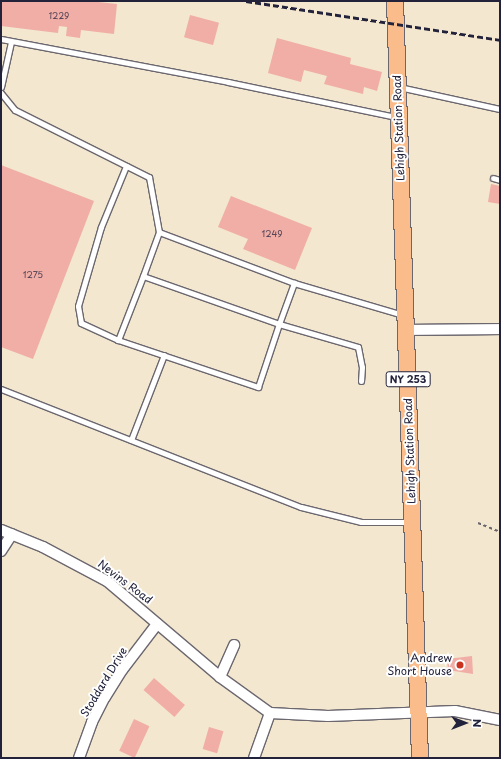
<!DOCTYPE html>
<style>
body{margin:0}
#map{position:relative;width:501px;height:759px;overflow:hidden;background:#f3e7cf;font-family:"Playpen Sans",sans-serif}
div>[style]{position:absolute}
.building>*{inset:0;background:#f0aea6;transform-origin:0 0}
.path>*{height:2px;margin-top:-1px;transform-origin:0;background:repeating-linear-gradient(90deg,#6b676f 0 3px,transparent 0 6px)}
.roads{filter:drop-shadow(1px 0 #6b676f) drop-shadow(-1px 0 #6b676f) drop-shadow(0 1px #6b676f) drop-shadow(0 -1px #6b676f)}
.service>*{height:5px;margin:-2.5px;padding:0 2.5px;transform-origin:2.5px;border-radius:2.5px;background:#fff}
.minor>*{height:10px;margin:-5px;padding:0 5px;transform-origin:5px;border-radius:5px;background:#fff}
.primary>*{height:16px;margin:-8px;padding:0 8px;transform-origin:8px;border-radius:8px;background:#fabc8b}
.rail>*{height:3px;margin-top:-1.5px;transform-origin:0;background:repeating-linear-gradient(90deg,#22223b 0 6px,transparent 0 9px)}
.dots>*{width:11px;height:11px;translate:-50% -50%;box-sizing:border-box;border:2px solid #fff;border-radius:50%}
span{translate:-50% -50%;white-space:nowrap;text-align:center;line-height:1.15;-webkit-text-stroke:4px #fff;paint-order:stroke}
.number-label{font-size:9px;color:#564556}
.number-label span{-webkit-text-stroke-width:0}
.shield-label span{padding:1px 3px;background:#fff;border:1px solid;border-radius:3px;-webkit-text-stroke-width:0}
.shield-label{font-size:10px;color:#22223b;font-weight:700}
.street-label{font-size:11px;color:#22223b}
.poi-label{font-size:11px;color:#22223b}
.right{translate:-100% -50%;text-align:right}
.frame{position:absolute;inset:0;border:2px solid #22223b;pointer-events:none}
.north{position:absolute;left:445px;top:703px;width:40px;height:40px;-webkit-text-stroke:3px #fff;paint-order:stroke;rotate:90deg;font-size:11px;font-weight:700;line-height:16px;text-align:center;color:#22223b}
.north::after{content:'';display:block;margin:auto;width:14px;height:18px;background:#22223b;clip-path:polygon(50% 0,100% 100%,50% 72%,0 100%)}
</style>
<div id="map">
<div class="building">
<div style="clip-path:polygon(1px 1px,89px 1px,117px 4px,114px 34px,81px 30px,80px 38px,66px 36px,67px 27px,59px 26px,58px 33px,1px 26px)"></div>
<div style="left:190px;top:15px;width:30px;height:23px;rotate:15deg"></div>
<div style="clip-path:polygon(277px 38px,351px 58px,350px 64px,382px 72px,377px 91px,364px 87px,363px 94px,324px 84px,327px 76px,304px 70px,301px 82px,268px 73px)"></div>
<div style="clip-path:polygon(1px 165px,94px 201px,33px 359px,1px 347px)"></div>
<div style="clip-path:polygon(491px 184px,500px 186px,500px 204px,488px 202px)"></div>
<div style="clip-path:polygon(231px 196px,312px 228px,295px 270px,243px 249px,248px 239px,218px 227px)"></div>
<div style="clip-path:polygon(472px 656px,473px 674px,448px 670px,447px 659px)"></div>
<div style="left:154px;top:678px;width:41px;height:16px;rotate:41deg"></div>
<div style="left:134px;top:719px;width:17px;height:35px;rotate:25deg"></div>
<div style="left:209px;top:727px;width:15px;height:23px;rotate:16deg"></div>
</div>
<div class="path">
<div style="left:478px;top:523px;width:24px;rotate:22deg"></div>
</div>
<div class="roads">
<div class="service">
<div style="left:1px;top:39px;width:231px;rotate:10.7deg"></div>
<div style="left:228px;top:82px;width:172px;rotate:11.8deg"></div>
<div style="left:1px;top:87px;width:46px;rotate:-77.5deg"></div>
<div style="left:399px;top:87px;width:103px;rotate:12.3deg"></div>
<div style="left:1px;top:93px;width:22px;rotate:51deg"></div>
<div style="left:15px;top:110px;width:150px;rotate:26.6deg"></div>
<div style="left:149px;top:177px;width:56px;rotate:79.7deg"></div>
<div style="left:159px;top:232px;width:47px;rotate:110deg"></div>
<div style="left:143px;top:276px;width:144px;rotate:19.4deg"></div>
<div style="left:279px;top:324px;width:44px;rotate:-69.9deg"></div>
<div style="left:294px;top:283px;width:114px;rotate:16.4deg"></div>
<div style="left:493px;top:178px;width:7px;rotate:16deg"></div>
<div style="left:159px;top:232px;width:144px;rotate:20.7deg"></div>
<div style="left:143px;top:276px;width:69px;rotate:111.3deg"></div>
<div style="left:118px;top:340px;width:148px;rotate:18.6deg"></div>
<div style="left:258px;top:387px;width:66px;rotate:-71.6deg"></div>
<div style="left:279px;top:324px;width:82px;rotate:16.2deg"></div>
<div style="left:358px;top:347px;width:20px;rotate:79deg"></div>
<div style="left:362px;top:367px;width:14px;rotate:94deg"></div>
<div style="left:118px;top:340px;width:41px;rotate:-155.3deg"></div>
<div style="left:81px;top:323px;width:17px;rotate:-100deg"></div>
<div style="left:78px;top:306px;width:82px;rotate:-73.8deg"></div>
<div style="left:101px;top:227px;width:66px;rotate:-67.7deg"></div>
<div style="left:1px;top:389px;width:322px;rotate:21.5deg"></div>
<div style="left:301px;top:507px;width:62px;rotate:14deg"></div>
<div style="left:361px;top:522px;width:48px"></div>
<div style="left:131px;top:440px;width:91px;rotate:-68.8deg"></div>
</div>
<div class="minor">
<div style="left:406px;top:330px;width:94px;rotate:-0.6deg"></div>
<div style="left:1px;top:530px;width:45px;rotate:22deg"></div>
<div style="left:43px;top:547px;width:72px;rotate:28deg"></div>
<div style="left:107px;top:581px;width:148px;rotate:40.3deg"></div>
<div style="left:220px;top:677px;width:62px;rotate:35.8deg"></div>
<div style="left:270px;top:713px;width:58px;rotate:3deg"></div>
<div style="left:328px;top:716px;width:127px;rotate:-2.3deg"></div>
<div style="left:455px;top:711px;width:46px;rotate:11.3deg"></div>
<div style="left:1px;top:551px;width:20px;rotate:-57deg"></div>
<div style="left:220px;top:677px;width:35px;rotate:-66deg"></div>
<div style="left:79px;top:758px;width:38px;rotate:-70deg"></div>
<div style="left:92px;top:722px;width:28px;rotate:-63deg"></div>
<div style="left:105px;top:697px;width:32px;rotate:-58deg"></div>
<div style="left:122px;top:670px;width:58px;rotate:-52.7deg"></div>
<div style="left:254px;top:758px;width:48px;rotate:-70.4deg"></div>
</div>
<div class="primary">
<div style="left:395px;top:1px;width:757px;rotate:88.11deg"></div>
</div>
</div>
<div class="rail">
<div style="left:246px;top:1px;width:257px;rotate:8.7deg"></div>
</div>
<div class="dots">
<div style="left:460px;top:665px;background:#c8321e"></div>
</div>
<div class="number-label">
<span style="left:59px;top:15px">1229</span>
<span style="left:272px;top:233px">1249</span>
<span style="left:33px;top:274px">1275</span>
</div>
<div class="shield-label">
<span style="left:408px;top:379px">NY 253</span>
</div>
<div class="street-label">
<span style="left:399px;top:128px;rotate:-92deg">Lehigh Station Road</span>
<span style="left:410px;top:451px;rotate:-92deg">Lehigh Station Road</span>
<span style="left:125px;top:582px;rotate:37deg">Nevins Road</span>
<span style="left:104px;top:682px;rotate:-59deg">Stoddard Drive</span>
</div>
<div class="poi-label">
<span class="right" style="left:452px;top:665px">Andrew<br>Short House</span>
</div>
<div class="frame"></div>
<div class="north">N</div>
</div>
